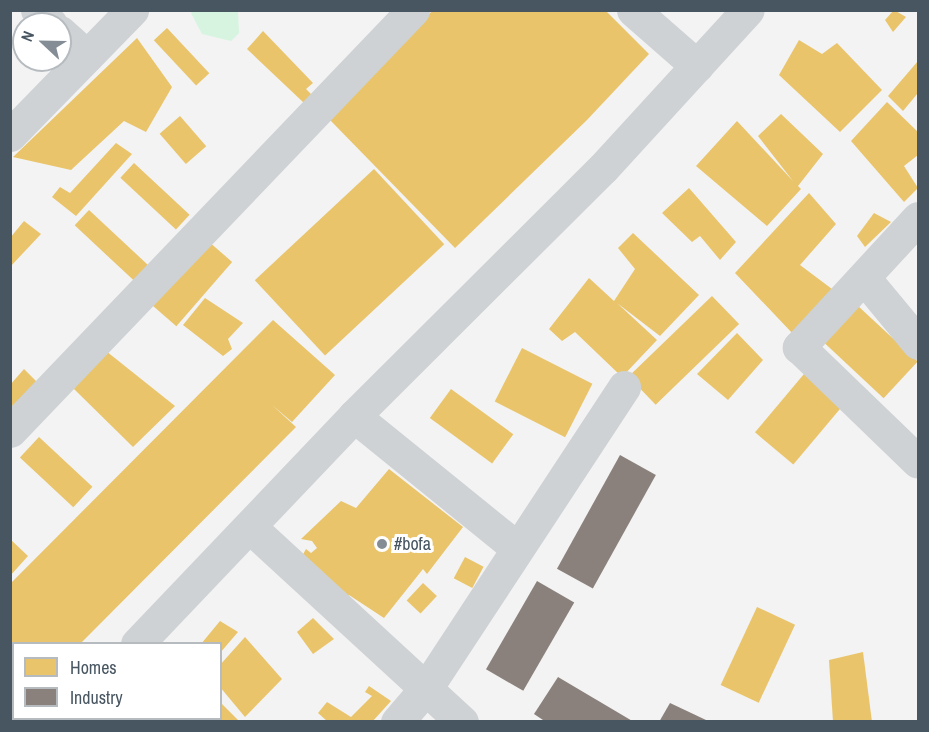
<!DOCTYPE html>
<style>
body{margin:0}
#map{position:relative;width:929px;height:732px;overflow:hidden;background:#f3f3f3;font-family:"Archivo Narrow",sans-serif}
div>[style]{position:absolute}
.green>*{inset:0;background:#d6f4e0}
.homes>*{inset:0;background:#e9c46a;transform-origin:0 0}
.industry>*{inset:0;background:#8a817c;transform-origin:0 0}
.street>*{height:33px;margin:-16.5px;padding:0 16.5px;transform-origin:16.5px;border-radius:16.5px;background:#ced2d4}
.dots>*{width:16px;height:16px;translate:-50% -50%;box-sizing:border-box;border:3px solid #fff;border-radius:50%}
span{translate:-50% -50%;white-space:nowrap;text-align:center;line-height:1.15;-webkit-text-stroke:6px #fff;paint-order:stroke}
.poi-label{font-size:18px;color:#485662}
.left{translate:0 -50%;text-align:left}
.frame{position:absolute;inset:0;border:12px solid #485662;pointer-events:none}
.legend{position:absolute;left:12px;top:642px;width:210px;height:78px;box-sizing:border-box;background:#fff;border:2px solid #b6bbc0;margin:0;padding:8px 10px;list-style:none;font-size:18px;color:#485662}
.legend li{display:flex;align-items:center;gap:12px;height:30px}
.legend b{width:30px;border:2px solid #b6bbc0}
.north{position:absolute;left:12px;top:12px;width:60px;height:60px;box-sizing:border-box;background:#fff;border:2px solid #b6bbc0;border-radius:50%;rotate:292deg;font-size:16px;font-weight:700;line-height:24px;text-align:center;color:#485662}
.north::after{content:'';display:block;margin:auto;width:21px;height:27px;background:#848d95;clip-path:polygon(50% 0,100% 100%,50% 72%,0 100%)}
</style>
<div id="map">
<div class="green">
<div style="clip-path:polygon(193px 11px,238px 11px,239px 33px,231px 41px,202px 34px,191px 13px)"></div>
</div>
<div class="homes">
<div style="clip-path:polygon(433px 10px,605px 10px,649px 54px,587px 120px,455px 248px,330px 120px)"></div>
<div style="clip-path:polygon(894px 10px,906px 17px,893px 32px,885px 20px)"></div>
<div style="left:167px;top:28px;width:62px;height:18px;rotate:47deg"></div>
<div style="clip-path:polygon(263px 31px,313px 83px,306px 89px,313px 96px,304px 103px,247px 49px)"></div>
<div style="clip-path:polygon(137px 38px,172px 87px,146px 132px,124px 121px,71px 170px,13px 157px)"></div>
<div style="clip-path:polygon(799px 40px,822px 54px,837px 43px,882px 90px,840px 132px,779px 75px)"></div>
<div style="clip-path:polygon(918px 61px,918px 93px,903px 111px,888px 96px)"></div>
<div style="clip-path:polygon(887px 102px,918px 132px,918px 155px,904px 166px,918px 188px,904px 202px,851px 141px)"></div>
<div style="clip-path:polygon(781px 114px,823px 154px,798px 186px,801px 189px,767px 226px,696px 166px,737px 121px,793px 181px,758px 136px)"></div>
<div style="left:180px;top:116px;width:40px;height:27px;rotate:49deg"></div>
<div style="clip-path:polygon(116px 143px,132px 154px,76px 216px,52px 197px,60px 187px,70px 193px)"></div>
<div style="left:134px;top:163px;width:76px;height:20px;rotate:43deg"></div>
<div style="left:374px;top:169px;width:103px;height:163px;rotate:47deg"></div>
<div style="clip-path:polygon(689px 188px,736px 242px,720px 260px,700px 236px,692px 242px,662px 213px)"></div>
<div style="clip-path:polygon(809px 193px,836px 224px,800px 265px,832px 289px,794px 335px,735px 273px)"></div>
<div style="left:89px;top:210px;width:81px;height:21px;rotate:43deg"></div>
<div style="clip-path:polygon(874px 213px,891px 222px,865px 247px,857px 236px)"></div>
<div style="clip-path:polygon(24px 221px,41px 234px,10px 267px,10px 238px)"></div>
<div style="clip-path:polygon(633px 233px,699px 295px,660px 336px,617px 303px,657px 340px,622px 377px,575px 332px,562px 341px,549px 329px,589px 278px,614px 301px,635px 269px,618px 248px)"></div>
<div style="left:208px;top:241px;width:32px;height:85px;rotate:41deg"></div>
<div style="left:712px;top:296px;width:39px;height:116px;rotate:46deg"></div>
<div style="clip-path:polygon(205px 298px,243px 323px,228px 339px,232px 349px,223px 356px,183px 325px)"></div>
<div style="left:857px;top:305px;width:83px;height:50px;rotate:43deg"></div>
<div style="clip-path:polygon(273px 320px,335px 375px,292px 422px,272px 405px,296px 427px,80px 644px,14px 644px,10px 717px,10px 584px)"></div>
<div style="clip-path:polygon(737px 333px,763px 360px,728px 400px,697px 374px)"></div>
<div style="left:522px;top:348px;width:79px;height:60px;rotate:27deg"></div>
<div style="clip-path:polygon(106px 351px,175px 406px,133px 447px,73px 388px)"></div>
<div style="left:809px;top:368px;width:50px;height:84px;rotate:40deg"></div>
<div style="clip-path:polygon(24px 369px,38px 383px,10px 408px,10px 385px)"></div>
<div style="left:451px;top:389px;width:77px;height:36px;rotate:36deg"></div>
<div style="left:39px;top:437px;width:73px;height:28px;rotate:43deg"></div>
<div style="clip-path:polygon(389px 469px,463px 527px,427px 574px,423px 569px,384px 618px,349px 595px,343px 598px,301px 558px,306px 549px,311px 553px,317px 548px,312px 541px,301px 539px,341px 501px,356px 508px)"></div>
<div style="clip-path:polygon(10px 539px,28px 556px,10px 576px)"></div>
<div style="left:465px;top:557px;width:21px;height:24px;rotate:28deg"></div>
<div style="left:423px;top:583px;width:19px;height:24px;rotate:43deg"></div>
<div style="left:757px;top:607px;width:42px;height:86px;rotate:25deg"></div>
<div style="clip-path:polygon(313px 618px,334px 639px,313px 654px,297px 632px)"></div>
<div style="clip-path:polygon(220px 621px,238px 632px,220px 653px,220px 644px,201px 644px)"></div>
<div style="clip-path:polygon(245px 637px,282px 679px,245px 717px,220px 687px,220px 665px)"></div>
<div style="clip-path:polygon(863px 652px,872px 722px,833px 722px,829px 660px)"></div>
<div style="clip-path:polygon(369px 686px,391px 701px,372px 722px,328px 722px,318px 713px,327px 702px,351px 717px,372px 696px,365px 692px)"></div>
<div style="clip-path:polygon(220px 702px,240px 722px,182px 718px,220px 718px)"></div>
</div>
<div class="industry">
<div style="left:620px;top:455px;width:41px;height:130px;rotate:29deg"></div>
<div style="left:537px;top:581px;width:43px;height:102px;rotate:30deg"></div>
<div style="clip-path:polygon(558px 677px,634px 722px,546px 722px,534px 714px)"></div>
<div style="clip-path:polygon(670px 703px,706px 720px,659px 722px)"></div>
</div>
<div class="street">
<div style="left:37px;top:10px;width:20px;rotate:45deg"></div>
<div style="left:633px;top:10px;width:85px;rotate:41.2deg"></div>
<div style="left:60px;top:32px;width:36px;rotate:42deg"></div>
<div style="left:10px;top:135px;width:175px;rotate:-45.7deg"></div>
<div style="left:918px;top:218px;width:176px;rotate:132.7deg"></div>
<div style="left:799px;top:347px;width:165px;rotate:44deg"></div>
<div style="left:865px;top:279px;width:83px;rotate:50.4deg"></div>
<div style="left:354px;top:416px;width:210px;rotate:39deg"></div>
<div style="left:10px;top:431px;width:583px;rotate:-46.25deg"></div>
<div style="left:250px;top:527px;width:288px;rotate:42.6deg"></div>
<div style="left:137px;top:644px;width:315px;rotate:-46.4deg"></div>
<div style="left:354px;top:416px;width:351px;rotate:-44.9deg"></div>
<div style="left:603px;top:168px;width:214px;rotate:-47.5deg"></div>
<div style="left:62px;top:722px;width:5px;rotate:-53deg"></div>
<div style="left:397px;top:722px;width:46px;rotate:-49.4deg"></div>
<div style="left:427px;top:687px;width:359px;rotate:-56.7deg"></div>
</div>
<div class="dots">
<div style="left:382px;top:544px;background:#848d95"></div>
</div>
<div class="poi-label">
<span class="left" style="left:394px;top:544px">#bofa</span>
</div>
<div class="frame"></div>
<ul class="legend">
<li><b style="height:16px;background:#e9c46a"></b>Homes</li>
<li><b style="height:16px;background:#8a817c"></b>Industry</li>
</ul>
<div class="north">N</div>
</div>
